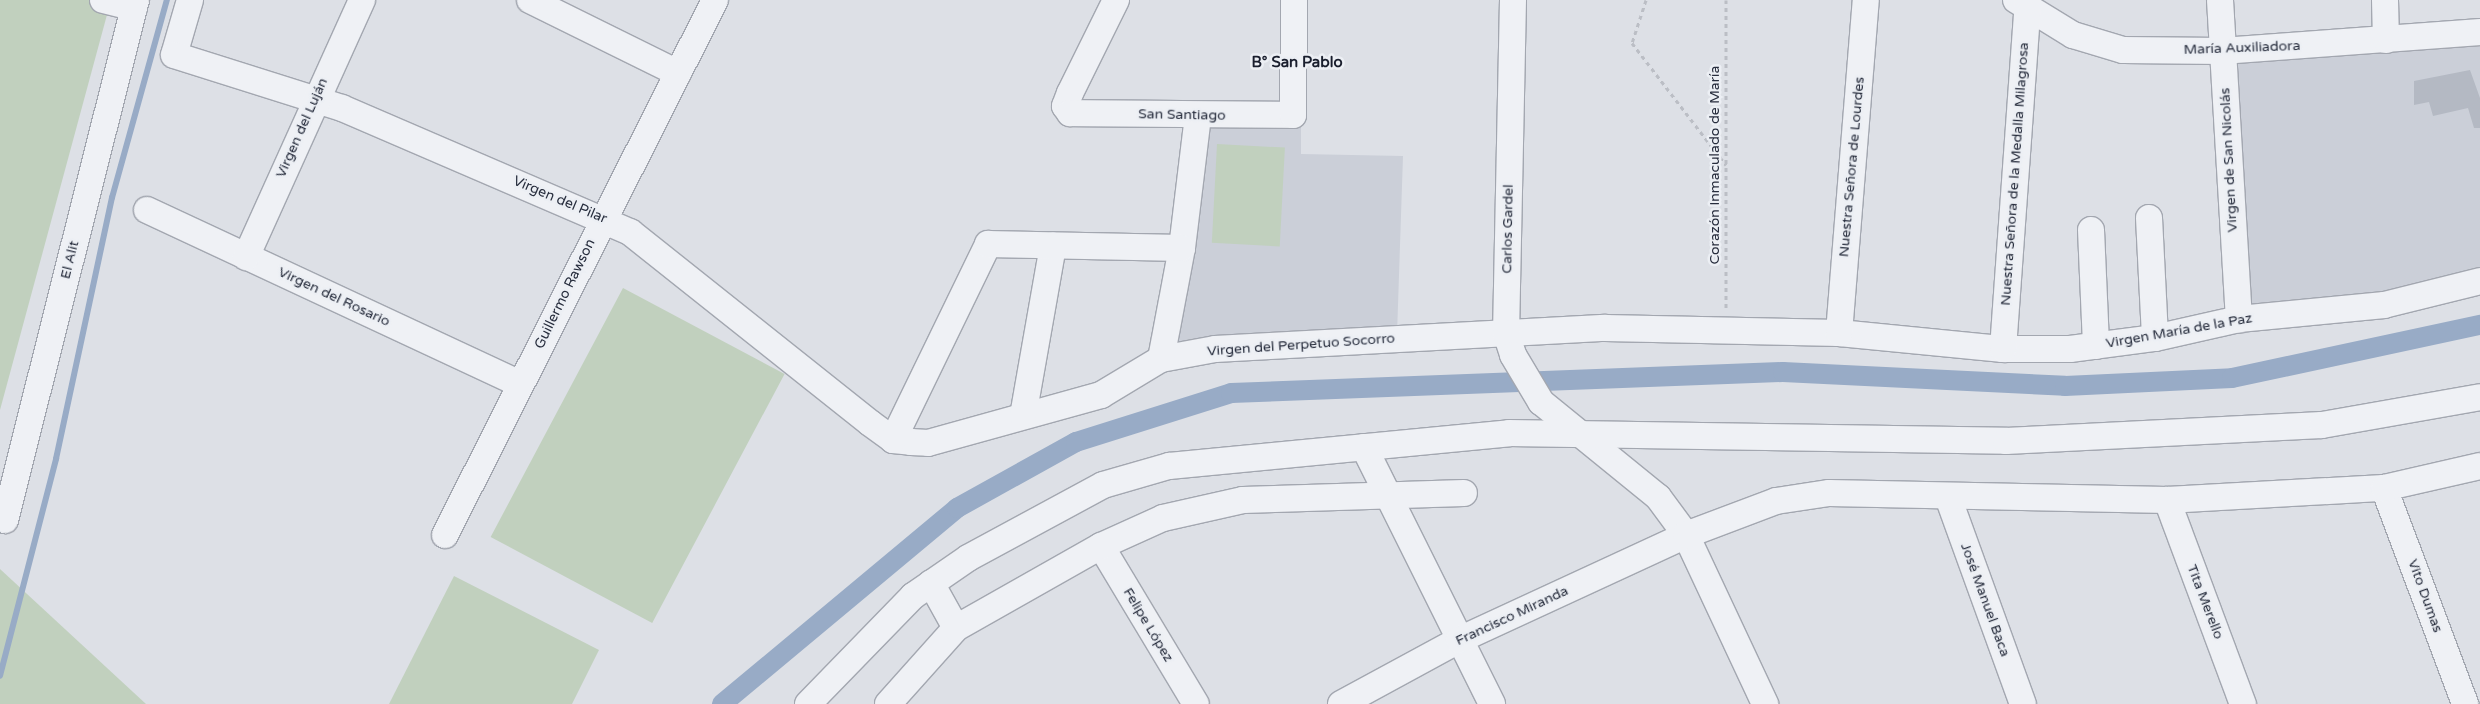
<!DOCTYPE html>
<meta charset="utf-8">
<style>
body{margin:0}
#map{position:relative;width:2480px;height:704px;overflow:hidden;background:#dde0e6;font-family:"Varela Round",sans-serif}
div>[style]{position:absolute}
.built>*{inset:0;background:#cbcfd8}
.green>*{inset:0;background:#c1d0be;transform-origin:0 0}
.stream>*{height:5.5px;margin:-2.75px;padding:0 2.75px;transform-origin:2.75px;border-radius:2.75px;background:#98abc6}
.canal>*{height:20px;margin:-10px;padding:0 10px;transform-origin:10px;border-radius:10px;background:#98abc6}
.building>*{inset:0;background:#b4b9c3}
.path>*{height:3px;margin-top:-1.5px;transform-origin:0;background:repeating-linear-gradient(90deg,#bbbec5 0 4px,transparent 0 8px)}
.roads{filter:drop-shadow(1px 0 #a3a7b0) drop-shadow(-1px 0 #a3a7b0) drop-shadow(0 1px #a3a7b0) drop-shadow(0 -1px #a3a7b0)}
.minor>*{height:26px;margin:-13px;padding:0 13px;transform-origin:13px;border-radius:13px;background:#eff1f5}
span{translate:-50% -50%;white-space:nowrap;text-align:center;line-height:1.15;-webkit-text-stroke:5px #eceff4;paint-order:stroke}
.street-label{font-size:14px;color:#272d3d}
.neighbourhood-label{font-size:15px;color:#191e2d;font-weight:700}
</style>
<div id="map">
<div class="built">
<div style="clip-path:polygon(2480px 33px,2480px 280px,2239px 318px,2223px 52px)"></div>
<div style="clip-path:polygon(1301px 118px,1301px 154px,1403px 156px,1397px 335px,1170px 352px,1201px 121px)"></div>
</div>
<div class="green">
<div style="clip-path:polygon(0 0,111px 0,0 410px)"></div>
<div style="left:1217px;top:144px;width:68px;height:99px;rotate:3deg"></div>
<div style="left:623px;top:288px;width:183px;height:282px;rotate:28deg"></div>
<div style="clip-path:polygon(0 569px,146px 704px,0 704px)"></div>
<div style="clip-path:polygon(454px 576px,599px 650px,572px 704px,389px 704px)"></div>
</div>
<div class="stream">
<div style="left:0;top:676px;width:224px;rotate:-75.5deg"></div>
<div style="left:56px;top:459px;width:267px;rotate:-77.9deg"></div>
<div style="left:112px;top:198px;width:205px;rotate:-74.5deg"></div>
</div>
<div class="canal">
<div style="left:722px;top:704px;width:306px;rotate:-39.8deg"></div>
<div style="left:957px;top:508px;width:136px;rotate:-29deg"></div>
<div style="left:1076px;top:442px;width:163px;rotate:-17.5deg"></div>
<div style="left:1231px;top:393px;width:552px;rotate:-2.18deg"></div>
<div style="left:1783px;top:372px;width:282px;rotate:2.8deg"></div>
<div style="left:2065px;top:386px;width:167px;rotate:-2.7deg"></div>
<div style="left:2232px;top:378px;width:254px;rotate:-12.1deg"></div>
</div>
<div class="building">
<div style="clip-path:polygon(2470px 70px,2480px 98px,2480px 128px,2474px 128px,2468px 108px,2433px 116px,2429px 102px,2414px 105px,2414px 81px)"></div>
</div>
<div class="path">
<div style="left:1646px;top:0;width:45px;rotate:108deg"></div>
<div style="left:1632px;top:43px;width:154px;rotate:52.4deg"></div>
<div style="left:1726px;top:0;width:309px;rotate:90deg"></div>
</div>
<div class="roads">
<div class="minor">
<div style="left:103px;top:0;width:32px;rotate:14deg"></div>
<div style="left:190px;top:0;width:57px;rotate:106.2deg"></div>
<div style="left:174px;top:55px;width:176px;rotate:17.5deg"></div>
<div style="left:342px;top:108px;width:314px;rotate:23.3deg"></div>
<div style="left:630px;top:232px;width:307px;rotate:38.5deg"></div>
<div style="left:870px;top:423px;width:29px;rotate:36deg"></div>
<div style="left:893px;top:440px;width:18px;rotate:6deg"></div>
<div style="left:911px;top:442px;width:17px;rotate:3deg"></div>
<div style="left:928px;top:443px;width:180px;rotate:-15.5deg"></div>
<div style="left:1101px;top:395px;width:70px;rotate:-31deg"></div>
<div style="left:1161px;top:359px;width:55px;rotate:-10.5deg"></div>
<div style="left:1215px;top:349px;width:391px;rotate:-3.1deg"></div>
<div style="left:1605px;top:328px;width:234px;rotate:1.2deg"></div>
<div style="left:1839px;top:333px;width:165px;rotate:5.6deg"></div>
<div style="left:2003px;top:349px;width:67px"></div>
<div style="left:2070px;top:349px;width:86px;rotate:-7.4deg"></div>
<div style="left:2155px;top:338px;width:86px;rotate:-12.7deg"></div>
<div style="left:2239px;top:319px;width:146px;rotate:-5.5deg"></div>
<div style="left:2384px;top:305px;width:99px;rotate:-14deg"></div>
<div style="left:530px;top:0;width:165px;rotate:26.3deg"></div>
<div style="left:1116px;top:0;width:104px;rotate:116.3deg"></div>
<div style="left:1070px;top:93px;width:14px;rotate:111deg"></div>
<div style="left:1065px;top:106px;width:9px;rotate:54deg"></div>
<div style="left:1070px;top:113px;width:223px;rotate:0.5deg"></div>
<div style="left:1293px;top:115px;width:115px;rotate:-89.5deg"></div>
<div style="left:1513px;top:0;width:333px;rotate:91.2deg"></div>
<div style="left:1506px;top:333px;width:23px;rotate:72deg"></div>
<div style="left:1513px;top:355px;width:55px;rotate:59.2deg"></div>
<div style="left:1541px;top:402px;width:151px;rotate:39.1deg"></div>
<div style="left:1658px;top:497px;width:47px;rotate:53.6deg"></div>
<div style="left:1686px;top:535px;width:187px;rotate:64.9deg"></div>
<div style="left:2016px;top:0;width:67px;rotate:31.6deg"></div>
<div style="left:2073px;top:35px;width:52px;rotate:16.7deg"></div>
<div style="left:2123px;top:50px;width:99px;rotate:0.6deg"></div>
<div style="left:2222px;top:51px;width:259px;rotate:-4.2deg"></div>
<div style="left:2220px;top:0;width:320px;rotate:86.6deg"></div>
<div style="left:2385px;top:0;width:40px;rotate:88.6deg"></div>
<div style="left:147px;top:210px;width:412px;rotate:25deg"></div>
<div style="left:2149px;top:218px;width:120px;rotate:87.1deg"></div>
<div style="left:2091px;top:230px;width:116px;rotate:87.5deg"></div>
<div style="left:246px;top:257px;width:282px;rotate:-65.7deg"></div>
<div style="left:1839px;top:333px;width:334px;rotate:-85.4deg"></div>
<div style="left:2003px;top:349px;width:350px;rotate:-85.9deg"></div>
<div style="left:1161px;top:359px;width:113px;rotate:-79.3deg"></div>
<div style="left:1182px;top:248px;width:133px;rotate:-83.1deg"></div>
<div style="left:1023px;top:416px;width:173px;rotate:-80deg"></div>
<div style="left:893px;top:440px;width:218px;rotate:-64.1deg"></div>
<div style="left:988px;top:244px;width:194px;rotate:1.2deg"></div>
<div style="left:1364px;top:447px;width:287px;rotate:63.5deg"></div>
<div style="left:2384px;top:488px;width:231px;rotate:69.4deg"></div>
<div style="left:1948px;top:497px;width:220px;rotate:70.1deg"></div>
<div style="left:2167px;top:500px;width:218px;rotate:69.6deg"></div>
<div style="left:5px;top:520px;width:536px;rotate:-75.86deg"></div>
<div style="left:445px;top:535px;width:599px;rotate:-63.22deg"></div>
<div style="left:1101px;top:546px;width:184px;rotate:59deg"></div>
<div style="left:931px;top:583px;width:51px;rotate:60.9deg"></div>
<div style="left:808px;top:704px;width:151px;rotate:-45.8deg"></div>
<div style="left:913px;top:596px;width:67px;rotate:-34.6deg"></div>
<div style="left:968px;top:558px;width:153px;rotate:-28.4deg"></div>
<div style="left:1103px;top:485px;width:69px;rotate:-16.1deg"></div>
<div style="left:1169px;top:466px;width:342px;rotate:-5.5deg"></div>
<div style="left:1509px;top:433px;width:497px;rotate:0.9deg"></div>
<div style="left:2006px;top:441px;width:316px;rotate:-2.9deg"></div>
<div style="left:2322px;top:425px;width:160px;rotate:-10deg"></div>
<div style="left:888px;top:704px;width:102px;rotate:-48.2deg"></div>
<div style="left:956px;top:628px;width:167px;rotate:-29.5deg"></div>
<div style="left:1101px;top:546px;width:68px;rotate:-24.3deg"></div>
<div style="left:1163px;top:518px;width:82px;rotate:-12.7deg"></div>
<div style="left:1243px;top:500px;width:221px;rotate:-1.8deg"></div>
<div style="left:1341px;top:704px;width:134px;rotate:-28.5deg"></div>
<div style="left:1459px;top:640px;width:250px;rotate:-24.8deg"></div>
<div style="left:1686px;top:535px;width:96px;rotate:-20.7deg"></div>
<div style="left:1776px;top:501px;width:54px;rotate:-8.6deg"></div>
<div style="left:1829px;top:493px;width:338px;rotate:1.2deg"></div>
<div style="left:2167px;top:500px;width:217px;rotate:-3.2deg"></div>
<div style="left:2384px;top:488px;width:98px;rotate:-12.9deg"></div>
</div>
</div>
<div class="street-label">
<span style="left:2242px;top:48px;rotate:-2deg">María Auxiliadora</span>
<span style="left:1182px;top:115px;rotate:1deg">San Santiago</span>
<span style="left:302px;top:128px;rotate:-66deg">Virgen del Luján</span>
<span style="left:2229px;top:160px;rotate:-93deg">Virgen de San Nicolás</span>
<span style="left:1715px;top:165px;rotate:-90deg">Corazón Inmaculado de María</span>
<span style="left:1852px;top:167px;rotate:-85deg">Nuestra Señora de Lourdes</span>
<span style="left:2015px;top:174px;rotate:-86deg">Nuestra Señora de la Medalla Milagrosa</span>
<span style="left:560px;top:200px;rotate:23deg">Virgen del Pilar</span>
<span style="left:1508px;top:229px;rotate:-89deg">Carlos Gardel</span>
<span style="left:70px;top:260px;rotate:-76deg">El Alit</span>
<span style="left:565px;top:294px;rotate:-64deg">Guillermo Rawson</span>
<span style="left:334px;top:297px;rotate:25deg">Virgen del Rosario</span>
<span style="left:2179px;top:331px;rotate:-10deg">Virgen María de la Paz</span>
<span style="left:1301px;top:345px;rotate:-4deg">Virgen del Perpetuo Socorro</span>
<span style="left:2425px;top:596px;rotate:70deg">Vito Dumas</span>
<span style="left:1985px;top:600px;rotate:70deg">José Manuel Baca</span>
<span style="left:2205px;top:602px;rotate:69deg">Tita Merello</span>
<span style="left:1512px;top:616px;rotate:-25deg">Francisco Miranda</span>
<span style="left:1148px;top:625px;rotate:59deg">Felipe López</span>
</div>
<div class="neighbourhood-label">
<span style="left:1297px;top:63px">B° San Pablo</span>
</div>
</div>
